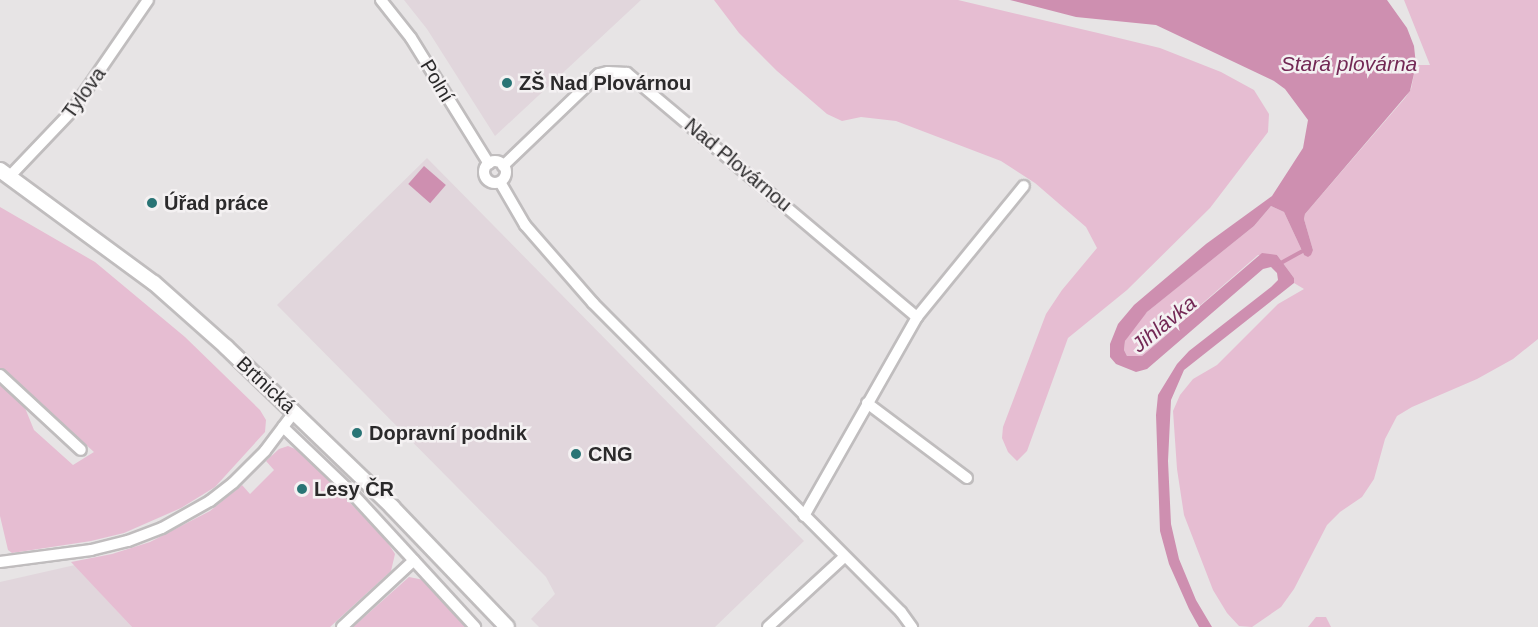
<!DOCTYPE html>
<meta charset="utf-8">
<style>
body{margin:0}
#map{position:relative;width:1538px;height:627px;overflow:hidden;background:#e7e4e5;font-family:Arial,sans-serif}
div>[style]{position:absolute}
.built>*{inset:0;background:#e1d6dc}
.green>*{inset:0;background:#e6bdd2}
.water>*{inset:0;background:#ce8fb0;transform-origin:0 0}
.stream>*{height:4px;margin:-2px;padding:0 2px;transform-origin:2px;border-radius:2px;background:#ce8fb0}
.roads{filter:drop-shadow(2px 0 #c0bdbe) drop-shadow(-2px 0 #c0bdbe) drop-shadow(0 2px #c0bdbe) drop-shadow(0 -2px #c0bdbe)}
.minor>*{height:10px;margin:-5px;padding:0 5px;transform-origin:5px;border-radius:5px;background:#fff}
.minor>.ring{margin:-5px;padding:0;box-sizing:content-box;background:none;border:10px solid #fff;border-radius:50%}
.secondary>*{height:14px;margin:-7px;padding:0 7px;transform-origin:7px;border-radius:7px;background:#fff}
.dots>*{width:16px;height:16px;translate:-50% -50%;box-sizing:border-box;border:3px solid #f4f1f2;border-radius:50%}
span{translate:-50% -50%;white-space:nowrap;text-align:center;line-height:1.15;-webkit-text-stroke:5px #f4f1f2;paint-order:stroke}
.street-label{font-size:20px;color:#2b2a2b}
.poi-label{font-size:20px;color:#2b2a2b;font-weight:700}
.left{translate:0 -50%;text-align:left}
.water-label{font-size:21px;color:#732855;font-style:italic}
</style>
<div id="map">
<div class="built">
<div style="clip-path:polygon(404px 0,641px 0,495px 136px,427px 29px)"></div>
<div style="clip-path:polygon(427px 158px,804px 541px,715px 627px,539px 627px,531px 619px,555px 594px,546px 577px,277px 305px)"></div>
<div style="clip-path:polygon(75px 565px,132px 627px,0 627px,0 582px)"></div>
</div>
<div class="green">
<div style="clip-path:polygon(714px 0,958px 0,1098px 33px,1160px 48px,1221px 72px,1254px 90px,1269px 114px,1268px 132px,1210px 208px,1127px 290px,1068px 338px,1027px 451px,1017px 461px,1008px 452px,1002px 438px,1003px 427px,1046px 314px,1062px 290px,1097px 248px,1086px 227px,1035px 183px,1001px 161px,896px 121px,861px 117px,842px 121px,827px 114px,777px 71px,739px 33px)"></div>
<div style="clip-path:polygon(1404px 0,1538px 0,1538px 339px,1513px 359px,1477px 379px,1412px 407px,1397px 416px,1385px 439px,1374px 479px,1362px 497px,1340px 512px,1327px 525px,1294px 589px,1281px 607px,1252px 627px,1239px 626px,1227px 613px,1213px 590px,1184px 515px,1177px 469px,1173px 411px,1180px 395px,1193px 379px,1217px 365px,1278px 304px,1304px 289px,1294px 283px,1294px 278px,1277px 255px,1258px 255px,1142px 356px,1127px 356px,1124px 350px,1125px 341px,1132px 328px,1148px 311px,1254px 226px,1271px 206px,1284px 212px,1304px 255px,1313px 250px,1304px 219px,1305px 214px,1405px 98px,1411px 89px,1416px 65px,1430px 65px)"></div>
<div style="clip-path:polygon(0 207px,95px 262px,185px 337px,260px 410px,266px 420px,265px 432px,215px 487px,181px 508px,124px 533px,91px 541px,12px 553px,8px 550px,0 516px,0 382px,23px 403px,34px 430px,73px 465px,94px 452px,0 368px)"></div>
<div style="clip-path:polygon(288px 446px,300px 451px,386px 540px,395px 554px,391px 571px,330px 627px,132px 627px,71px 562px,112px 554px,150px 542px,210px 511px,242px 485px,250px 494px,274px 470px,266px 461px,279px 449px)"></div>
<div style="clip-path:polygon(409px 577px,424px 580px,465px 627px,353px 627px)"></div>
<div style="clip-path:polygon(1316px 617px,1326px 617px,1331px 627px,1308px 627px)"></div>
</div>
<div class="water">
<div style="clip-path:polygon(1010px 0,1387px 0,1407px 28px,1414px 46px,1416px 65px,1410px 91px,1305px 214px,1304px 219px,1313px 250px,1311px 255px,1308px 257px,1304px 255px,1284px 212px,1271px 206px,1254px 226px,1147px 312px,1125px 341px,1124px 350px,1127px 356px,1142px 356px,1262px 253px,1277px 255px,1294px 278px,1294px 283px,1184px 370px,1171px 400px,1168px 461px,1171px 524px,1179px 559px,1196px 600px,1212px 627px,1199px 627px,1189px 609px,1169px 564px,1160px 531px,1156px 415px,1158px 395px,1177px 364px,1189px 351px,1271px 287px,1278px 280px,1277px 273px,1271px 267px,1263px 269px,1147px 369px,1136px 372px,1116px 364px,1110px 357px,1110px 344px,1118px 324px,1134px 305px,1206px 244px,1272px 196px,1303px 148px,1308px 120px,1285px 89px,1274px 81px,1156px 25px,1076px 17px)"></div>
<div style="left:424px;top:166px;width:29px;height:24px;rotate:41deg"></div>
</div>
<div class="stream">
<div style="left:1279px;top:264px;width:26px;rotate:-29deg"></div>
</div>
<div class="roads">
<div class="minor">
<div style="left:381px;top:0;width:48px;rotate:51.7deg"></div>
<div style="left:411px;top:38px;width:148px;rotate:58.2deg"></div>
<div class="ring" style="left:484px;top:161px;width:12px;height:12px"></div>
<div style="left:503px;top:166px;width:133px;rotate:-43.8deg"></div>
<div style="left:599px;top:74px;width:9px;rotate:-13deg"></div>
<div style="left:608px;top:72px;width:19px;rotate:3deg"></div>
<div style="left:627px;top:73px;width:379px;rotate:40.1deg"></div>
<div style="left:9px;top:177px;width:90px;rotate:-46.4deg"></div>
<div style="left:71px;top:112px;width:136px;rotate:-55.5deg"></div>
<div style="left:500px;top:182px;width:50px;rotate:59.8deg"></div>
<div style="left:525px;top:225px;width:103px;rotate:48.9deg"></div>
<div style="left:593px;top:303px;width:436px;rotate:45.1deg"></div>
<div style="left:901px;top:612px;width:19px;rotate:54deg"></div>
<div style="left:0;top:375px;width:110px;rotate:42.8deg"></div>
<div style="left:867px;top:403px;width:125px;rotate:36.9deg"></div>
<div style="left:283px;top:427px;width:93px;rotate:43.7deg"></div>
<div style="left:350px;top:491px;width:185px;rotate:47.4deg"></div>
<div style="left:804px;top:516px;width:229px;rotate:-60.4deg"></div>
<div style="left:917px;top:317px;width:169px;rotate:-50.8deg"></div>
<div style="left:0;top:562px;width:92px;rotate:-7.5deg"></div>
<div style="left:91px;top:550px;width:38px;rotate:-14deg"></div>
<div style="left:128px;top:541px;width:36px;rotate:-21deg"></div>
<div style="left:162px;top:528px;width:55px;rotate:-29.4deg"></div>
<div style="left:210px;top:501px;width:29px;rotate:-38deg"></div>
<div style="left:233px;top:483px;width:45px;rotate:-45deg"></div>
<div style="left:265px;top:451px;width:50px;rotate:-53.1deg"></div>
<div style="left:342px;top:627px;width:98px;rotate:-42.9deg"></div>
<div style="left:768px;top:627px;width:103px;rotate:-42.6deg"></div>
</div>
<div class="secondary">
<div style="left:0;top:170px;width:191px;rotate:36.3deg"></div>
<div style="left:154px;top:283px;width:96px;rotate:41.6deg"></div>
<div style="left:226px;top:347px;width:231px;rotate:43.9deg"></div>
<div style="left:392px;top:507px;width:166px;rotate:46.2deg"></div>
</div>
</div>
<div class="dots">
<div style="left:507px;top:83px;background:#297475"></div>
<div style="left:152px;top:203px;background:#297475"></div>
<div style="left:357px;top:433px;background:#297475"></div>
<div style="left:576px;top:454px;background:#297475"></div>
<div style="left:302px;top:489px;background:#297475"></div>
</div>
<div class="street-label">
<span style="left:437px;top:81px;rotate:59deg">Polní</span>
<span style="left:84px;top:93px;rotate:-54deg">Tylova</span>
<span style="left:738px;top:165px;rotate:40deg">Nad Plovárnou</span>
<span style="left:266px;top:385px;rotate:43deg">Brtnická</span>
</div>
<div class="poi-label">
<span class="left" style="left:519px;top:83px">ZŠ Nad Plovárnou</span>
<span class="left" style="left:164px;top:203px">Úřad práce</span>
<span class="left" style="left:369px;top:433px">Dopravní podnik</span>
<span class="left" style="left:588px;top:454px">CNG</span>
<span class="left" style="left:314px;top:489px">Lesy ČR</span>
</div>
<div class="water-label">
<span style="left:1349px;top:64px">Stará plovárna</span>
<span style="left:1164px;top:324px;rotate:-39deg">Jihlávka</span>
</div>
</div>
